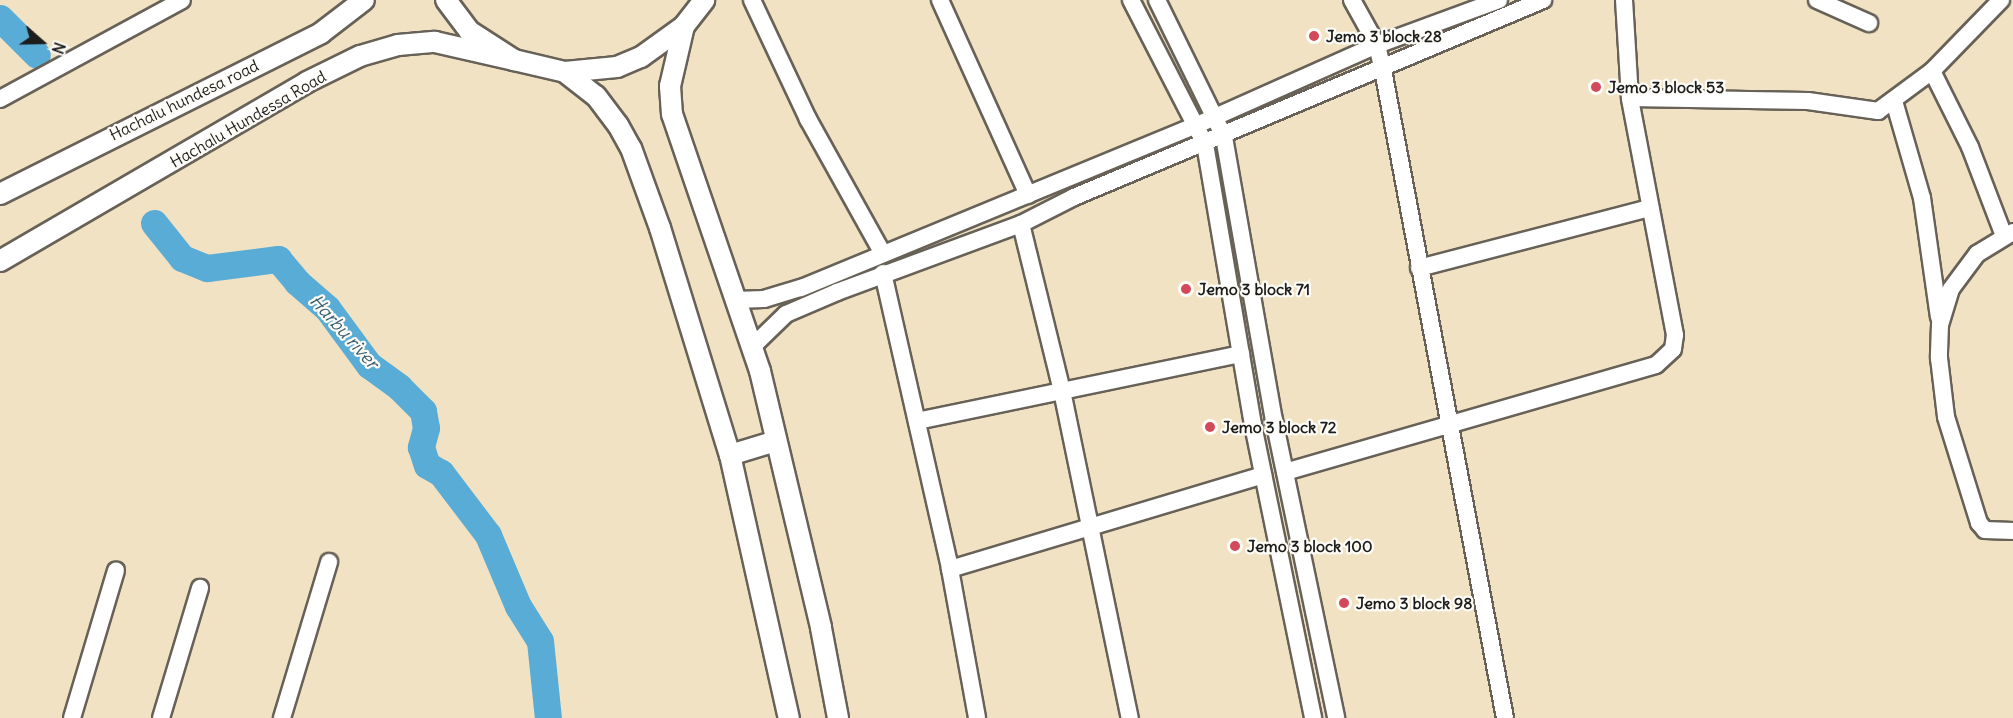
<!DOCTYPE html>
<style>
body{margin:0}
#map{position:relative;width:2013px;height:718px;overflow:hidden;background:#f1e2c4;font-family:Delius,sans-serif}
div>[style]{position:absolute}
.river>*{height:27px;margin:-13.5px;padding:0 13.5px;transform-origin:13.5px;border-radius:13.5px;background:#59acd5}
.roads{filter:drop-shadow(2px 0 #676157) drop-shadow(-2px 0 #676157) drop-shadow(0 2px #676157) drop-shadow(0 -2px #676157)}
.minor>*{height:16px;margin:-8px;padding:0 8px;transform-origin:8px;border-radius:8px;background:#fff}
.major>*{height:20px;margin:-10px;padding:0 10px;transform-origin:10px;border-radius:10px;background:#fff}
.dots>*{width:16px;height:16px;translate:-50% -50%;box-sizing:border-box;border:3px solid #fdfcf7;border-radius:50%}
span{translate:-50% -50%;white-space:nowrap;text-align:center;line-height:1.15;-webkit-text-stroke:4.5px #fdfcf7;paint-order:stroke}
.poi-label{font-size:16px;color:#1c1c1c;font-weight:700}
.left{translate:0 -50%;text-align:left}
.street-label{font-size:16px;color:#1c1c1c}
.water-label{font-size:18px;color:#375d6f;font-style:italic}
.north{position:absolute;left:12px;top:12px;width:60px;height:60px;-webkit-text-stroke:4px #fdfcf7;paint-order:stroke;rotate:110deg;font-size:16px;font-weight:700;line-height:24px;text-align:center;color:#1c1c1c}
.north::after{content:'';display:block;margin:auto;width:21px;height:27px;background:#1c1c1c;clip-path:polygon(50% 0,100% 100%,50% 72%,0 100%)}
</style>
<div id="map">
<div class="river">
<div style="left:0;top:18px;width:52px;rotate:45deg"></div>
<div style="left:154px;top:223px;width:45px;rotate:51.3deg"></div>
<div style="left:182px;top:258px;width:27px;rotate:22deg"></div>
<div style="left:207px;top:268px;width:72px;rotate:-7.2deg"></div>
<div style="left:278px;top:259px;width:30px;rotate:50deg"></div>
<div style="left:297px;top:282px;width:40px;rotate:41deg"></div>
<div style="left:327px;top:308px;width:71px;rotate:53.6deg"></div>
<div style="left:369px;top:365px;width:37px;rotate:36deg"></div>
<div style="left:399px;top:387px;width:34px;rotate:45deg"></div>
<div style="left:423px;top:411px;width:17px;rotate:80deg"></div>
<div style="left:426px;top:428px;width:20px;rotate:105deg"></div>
<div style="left:421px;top:447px;width:19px;rotate:72deg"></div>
<div style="left:427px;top:465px;width:16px;rotate:30deg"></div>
<div style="left:441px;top:473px;width:78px;rotate:52.8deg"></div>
<div style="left:488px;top:535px;width:77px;rotate:67.1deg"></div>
<div style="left:518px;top:606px;width:41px;rotate:57.8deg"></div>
<div style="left:540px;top:641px;width:77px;rotate:84.1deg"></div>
</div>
<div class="roads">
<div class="minor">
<div style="left:752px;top:0;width:132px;rotate:64.8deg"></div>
<div style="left:808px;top:119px;width:154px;rotate:60.9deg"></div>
<div style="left:940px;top:0;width:214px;rotate:65.7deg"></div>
<div style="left:1131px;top:0;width:162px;rotate:62.8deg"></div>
<div style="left:1205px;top:144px;width:285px;rotate:80.3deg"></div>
<div style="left:1253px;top:425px;width:299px;rotate:78.4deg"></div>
<div style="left:1157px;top:0;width:153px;rotate:63.9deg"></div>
<div style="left:1224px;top:137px;width:287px;rotate:80deg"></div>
<div style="left:1274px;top:420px;width:304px;rotate:78.2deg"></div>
<div style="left:1352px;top:0;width:51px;rotate:60.9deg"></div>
<div style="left:1377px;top:45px;width:26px;rotate:77deg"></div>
<div style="left:1383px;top:70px;width:659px;rotate:79.34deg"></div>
<div style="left:1817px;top:0;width:57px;rotate:23.9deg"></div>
<div style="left:1932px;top:71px;width:85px;rotate:63.4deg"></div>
<div style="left:1970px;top:147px;width:95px;rotate:69.1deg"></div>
<div style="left:1630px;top:98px;width:178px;rotate:1deg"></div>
<div style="left:1808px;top:101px;width:71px;rotate:8.1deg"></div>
<div style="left:1878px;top:111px;width:67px;rotate:-36.5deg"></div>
<div style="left:1932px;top:71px;width:99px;rotate:-45.8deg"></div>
<div style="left:0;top:99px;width:207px;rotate:-28.5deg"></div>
<div style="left:1894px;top:101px;width:101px;rotate:73.9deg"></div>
<div style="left:1922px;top:198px;width:120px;rotate:81.9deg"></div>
<div style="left:1021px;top:224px;width:172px;rotate:76.2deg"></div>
<div style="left:1062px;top:391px;width:334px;rotate:78.3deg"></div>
<div style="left:2013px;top:232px;width:42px;rotate:148.6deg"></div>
<div style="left:1977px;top:254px;width:44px;rotate:126.6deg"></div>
<div style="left:1951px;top:289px;width:37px;rotate:107deg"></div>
<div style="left:1940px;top:324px;width:34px;rotate:92deg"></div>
<div style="left:1939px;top:358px;width:59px;rotate:83.2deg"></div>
<div style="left:1946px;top:417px;width:111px;rotate:72.7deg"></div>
<div style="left:1979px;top:523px;width:9px;rotate:49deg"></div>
<div style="left:1985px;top:530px;width:28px;rotate:2deg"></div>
<div style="left:1419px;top:268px;width:239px;rotate:-14.6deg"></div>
<div style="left:883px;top:273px;width:303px;rotate:77.2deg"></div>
<div style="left:950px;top:569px;width:151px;rotate:79.7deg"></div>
<div style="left:735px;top:300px;width:29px;rotate:-2deg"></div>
<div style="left:764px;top:299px;width:39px;rotate:-17deg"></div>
<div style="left:801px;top:288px;width:428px;rotate:-22.4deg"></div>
<div style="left:1197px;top:125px;width:197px;rotate:-24deg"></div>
<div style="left:1377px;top:45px;width:130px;rotate:-20.2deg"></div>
<div style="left:752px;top:347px;width:47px;rotate:-44.1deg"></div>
<div style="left:786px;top:314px;width:56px;rotate:-23.3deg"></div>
<div style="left:837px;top:292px;width:196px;rotate:-20.3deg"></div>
<div style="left:1021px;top:224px;width:59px;rotate:-27deg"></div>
<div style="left:1074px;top:197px;width:509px;rotate:-22.78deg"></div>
<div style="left:917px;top:421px;width:331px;rotate:-11.7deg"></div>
<div style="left:1285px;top:472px;width:386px;rotate:-16.1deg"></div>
<div style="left:1656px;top:365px;width:23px;rotate:-43deg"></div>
<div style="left:1673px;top:349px;width:14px;rotate:-82deg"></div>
<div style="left:1675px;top:335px;width:241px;rotate:-100.8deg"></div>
<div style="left:1630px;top:98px;width:98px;rotate:-93.5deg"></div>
<div style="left:950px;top:569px;width:327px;rotate:-16.7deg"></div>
<div style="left:72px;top:718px;width:154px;rotate:-73.4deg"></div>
<div style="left:161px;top:718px;width:136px;rotate:-73.3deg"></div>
<div style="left:282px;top:718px;width:163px;rotate:-73.2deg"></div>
</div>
<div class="major">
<div style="left:446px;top:0;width:39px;rotate:53deg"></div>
<div style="left:469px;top:31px;width:54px;rotate:32.8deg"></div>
<div style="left:514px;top:60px;width:52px;rotate:13.2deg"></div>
<div style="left:565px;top:72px;width:52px;rotate:-5.5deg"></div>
<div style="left:617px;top:67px;width:26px;rotate:-23deg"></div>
<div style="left:641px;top:57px;width:53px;rotate:-35.8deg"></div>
<div style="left:684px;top:26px;width:33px;rotate:-52deg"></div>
<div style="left:684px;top:26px;width:62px;rotate:103.1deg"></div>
<div style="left:670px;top:86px;width:28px;rotate:86deg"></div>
<div style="left:672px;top:114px;width:272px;rotate:71.1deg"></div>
<div style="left:760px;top:371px;width:264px;rotate:76.6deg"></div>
<div style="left:821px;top:628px;width:92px;rotate:79.3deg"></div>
<div style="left:565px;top:72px;width:39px;rotate:38deg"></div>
<div style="left:596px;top:96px;width:36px;rotate:53deg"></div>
<div style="left:618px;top:125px;width:26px;rotate:61deg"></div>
<div style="left:631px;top:148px;width:85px;rotate:70.1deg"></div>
<div style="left:660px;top:228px;width:238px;rotate:72.9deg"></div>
<div style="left:730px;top:455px;width:270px;rotate:77.4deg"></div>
<div style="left:0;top:194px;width:359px;rotate:-26.6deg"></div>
<div style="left:321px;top:33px;width:54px;rotate:-37.5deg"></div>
<div style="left:0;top:261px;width:355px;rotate:-30.2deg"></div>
<div style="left:307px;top:82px;width:59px;rotate:-26.1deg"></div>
<div style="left:360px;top:56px;width:40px;rotate:-16deg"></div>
<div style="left:398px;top:45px;width:37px;rotate:-5deg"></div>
<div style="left:435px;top:42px;width:81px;rotate:12.8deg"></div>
<div style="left:730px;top:455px;width:48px;rotate:-16.9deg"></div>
</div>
</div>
<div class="dots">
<div style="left:1314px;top:36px;background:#d1495b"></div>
<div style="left:1596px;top:87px;background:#d1495b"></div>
<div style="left:1186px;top:289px;background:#d1495b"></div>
<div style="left:1210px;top:427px;background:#d1495b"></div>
<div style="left:1235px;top:546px;background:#d1495b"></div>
<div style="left:1344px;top:603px;background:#d1495b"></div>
</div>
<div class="poi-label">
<span class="left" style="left:1326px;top:36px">Jemo 3 block 28</span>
<span class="left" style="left:1608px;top:87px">Jemo 3 block 53</span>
<span class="left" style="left:1198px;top:289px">Jemo 3 block 71</span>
<span class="left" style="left:1222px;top:427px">Jemo 3 block 72</span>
<span class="left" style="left:1247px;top:546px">Jemo 3 block 100</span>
<span class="left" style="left:1356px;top:603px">Jemo 3 block 98</span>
</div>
<div class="street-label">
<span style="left:184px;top:100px;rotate:-26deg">Hachalu hundesa road</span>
<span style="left:248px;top:119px;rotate:-30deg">Hachalu Hundessa Road</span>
</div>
<div class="water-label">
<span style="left:344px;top:332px;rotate:48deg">Harbu river</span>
</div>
<div class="north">N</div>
</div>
